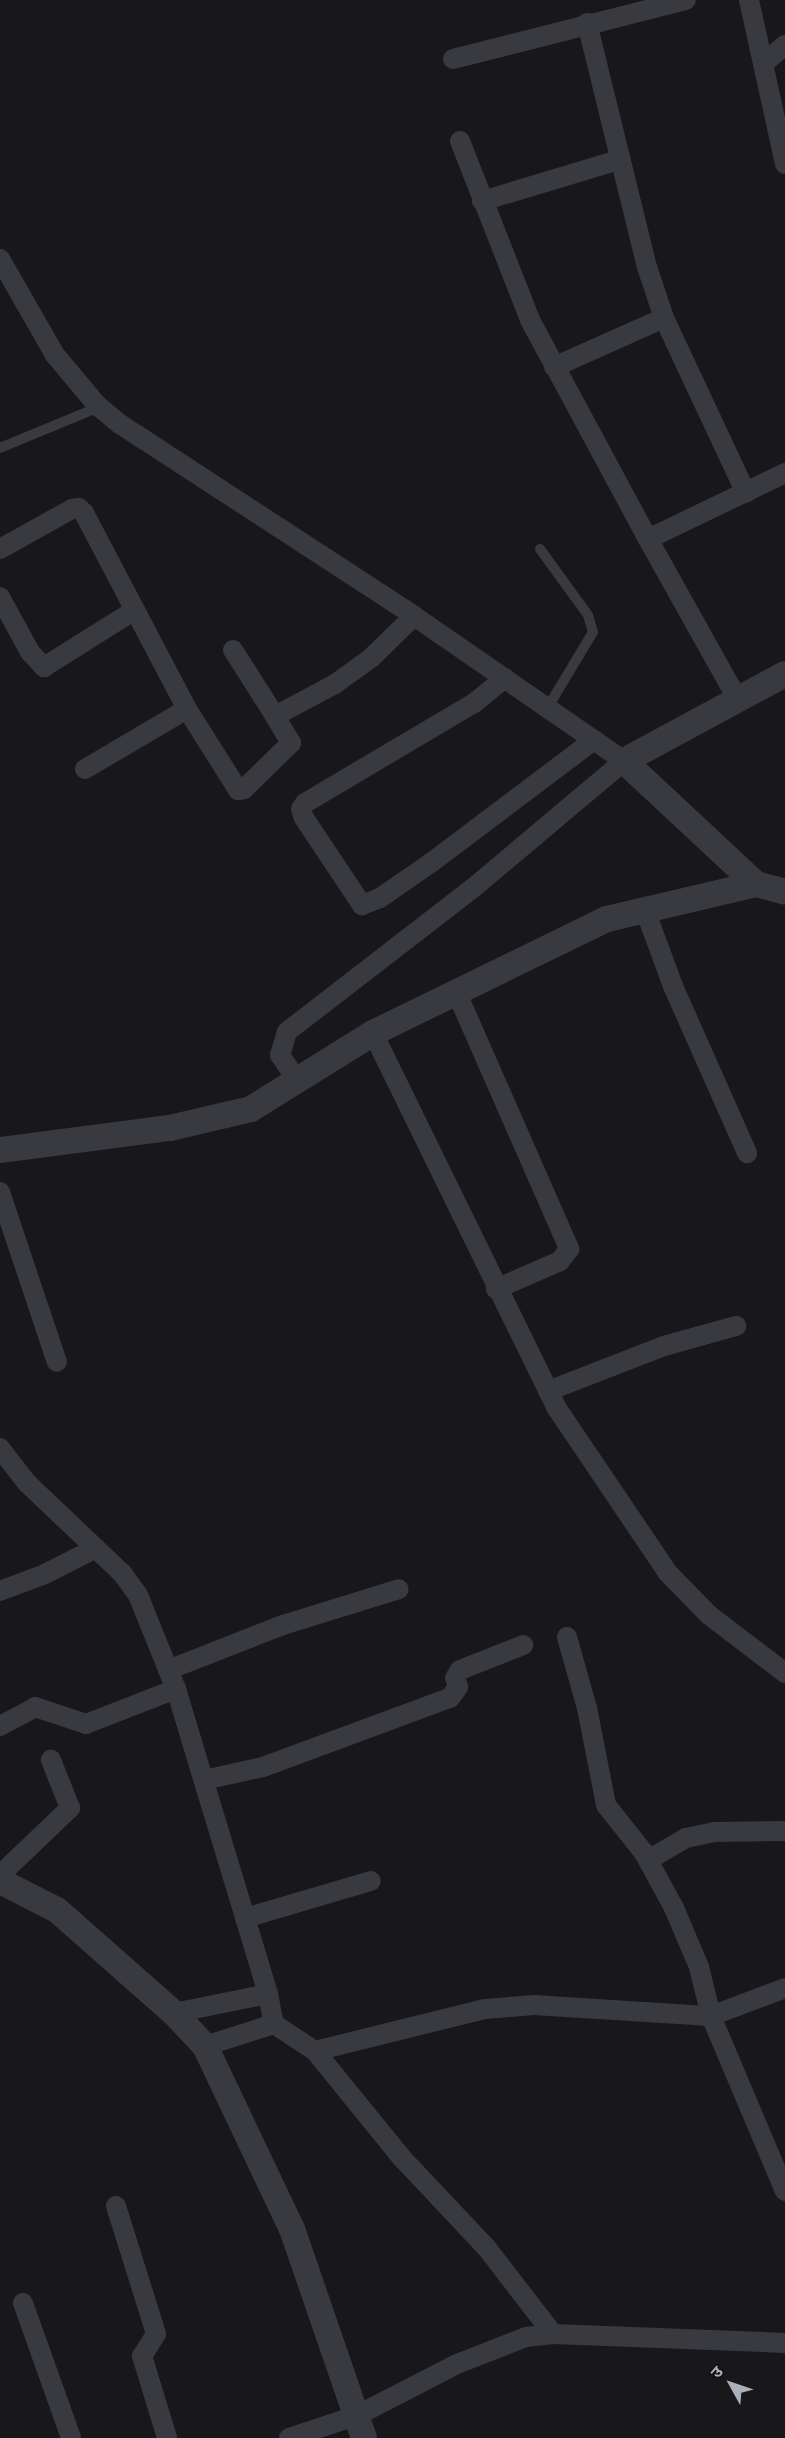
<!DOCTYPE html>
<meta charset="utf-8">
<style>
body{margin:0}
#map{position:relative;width:785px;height:2438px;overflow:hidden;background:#18181a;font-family:Arial,"Noto Sans Devanagari",sans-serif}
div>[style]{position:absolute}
.service>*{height:10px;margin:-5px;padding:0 5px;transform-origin:5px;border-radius:5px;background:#393a3f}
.minor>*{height:20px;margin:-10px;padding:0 10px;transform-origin:10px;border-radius:10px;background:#393a3f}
.tertiary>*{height:26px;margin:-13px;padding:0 13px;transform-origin:13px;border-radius:13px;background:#393a3f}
span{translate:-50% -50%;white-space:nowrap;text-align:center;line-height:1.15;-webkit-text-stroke:6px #131315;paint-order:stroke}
.north{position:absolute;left:701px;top:2354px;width:60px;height:60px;-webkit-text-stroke:4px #131315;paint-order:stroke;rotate:310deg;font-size:16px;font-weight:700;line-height:24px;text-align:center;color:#aaafba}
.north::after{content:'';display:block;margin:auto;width:21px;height:27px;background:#aaafba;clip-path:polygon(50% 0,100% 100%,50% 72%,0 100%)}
</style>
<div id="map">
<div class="service">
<div style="left:0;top:448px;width:107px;rotate:-22.5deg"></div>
<div style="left:540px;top:549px;width:82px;rotate:54deg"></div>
<div style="left:588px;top:615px;width:18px;rotate:74deg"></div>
<div style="left:593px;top:632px;width:87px;rotate:121deg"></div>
</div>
<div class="minor">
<div style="left:749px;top:0;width:168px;rotate:77.6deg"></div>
<div style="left:587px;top:23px;width:251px;rotate:76.2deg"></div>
<div style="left:647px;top:267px;width:54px;rotate:71.6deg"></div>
<div style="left:664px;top:318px;width:193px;rotate:64.9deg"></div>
<div style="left:453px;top:59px;width:240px;rotate:-14.2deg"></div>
<div style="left:763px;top:64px;width:29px;rotate:-41deg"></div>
<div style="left:460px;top:141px;width:192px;rotate:68.6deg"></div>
<div style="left:530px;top:320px;width:249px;rotate:61.7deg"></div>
<div style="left:648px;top:539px;width:152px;rotate:-25.7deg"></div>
<div style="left:482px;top:201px;width:143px;rotate:-16.7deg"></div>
<div style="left:0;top:259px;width:111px;rotate:60.2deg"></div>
<div style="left:55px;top:355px;width:65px;rotate:50deg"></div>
<div style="left:97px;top:405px;width:30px;rotate:40deg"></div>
<div style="left:120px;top:424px;width:351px;rotate:33.1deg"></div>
<div style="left:414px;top:616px;width:255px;rotate:34.6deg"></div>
<div style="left:624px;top:761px;width:197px;rotate:139.9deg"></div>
<div style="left:473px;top:888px;width:235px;rotate:142.3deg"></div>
<div style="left:287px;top:1032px;width:24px;rotate:107deg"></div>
<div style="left:280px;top:1055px;width:30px;rotate:56deg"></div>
<div style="left:554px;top:367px;width:120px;rotate:-24deg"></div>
<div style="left:648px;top:539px;width:184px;rotate:60.8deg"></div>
<div style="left:0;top:549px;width:82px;rotate:-29.1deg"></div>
<div style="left:72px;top:509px;width:7px;rotate:-8deg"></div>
<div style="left:79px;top:508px;width:7px;rotate:45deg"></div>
<div style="left:84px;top:513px;width:221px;rotate:62.3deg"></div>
<div style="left:187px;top:709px;width:96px;rotate:57.8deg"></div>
<div style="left:238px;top:790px;width:6px;rotate:-9deg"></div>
<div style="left:244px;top:789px;width:66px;rotate:-44.4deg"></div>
<div style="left:291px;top:743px;width:31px;rotate:-121deg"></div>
<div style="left:275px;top:716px;width:68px;rotate:-28.1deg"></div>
<div style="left:335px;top:684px;width:44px;rotate:-35.8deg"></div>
<div style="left:371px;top:658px;width:60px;rotate:-44.3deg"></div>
<div style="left:0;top:597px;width:63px;rotate:61.4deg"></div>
<div style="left:30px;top:652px;width:21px;rotate:47deg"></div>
<div style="left:44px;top:667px;width:107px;rotate:-32.1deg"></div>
<div style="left:233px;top:650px;width:78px;rotate:57.5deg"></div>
<div style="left:505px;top:678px;width:40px;rotate:141deg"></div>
<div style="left:474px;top:703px;width:196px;rotate:149.4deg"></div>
<div style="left:305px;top:803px;width:7px;rotate:124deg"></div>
<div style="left:301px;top:809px;width:9px;rotate:72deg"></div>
<div style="left:304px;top:818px;width:105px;rotate:56.3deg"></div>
<div style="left:362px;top:905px;width:19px;rotate:-21deg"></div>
<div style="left:380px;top:898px;width:63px;rotate:-34.7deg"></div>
<div style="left:432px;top:862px;width:203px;rotate:-37deg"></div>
<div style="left:85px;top:769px;width:118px;rotate:-30.5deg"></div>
<div style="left:645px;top:910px;width:81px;rotate:69.8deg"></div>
<div style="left:673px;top:986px;width:183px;rotate:66.1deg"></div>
<div style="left:456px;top:991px;width:282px;rotate:66.3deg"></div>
<div style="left:569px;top:1249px;width:15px;rotate:127deg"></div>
<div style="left:560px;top:1261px;width:70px;rotate:156.4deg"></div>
<div style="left:373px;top:1033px;width:416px;rotate:63.9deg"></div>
<div style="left:556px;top:1407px;width:200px;rotate:56deg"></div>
<div style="left:668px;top:1573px;width:59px;rotate:45.7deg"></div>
<div style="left:709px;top:1615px;width:96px;rotate:37.3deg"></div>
<div style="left:0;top:1192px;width:179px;rotate:71.5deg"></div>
<div style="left:548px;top:1391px;width:124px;rotate:-21.2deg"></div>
<div style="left:664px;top:1346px;width:75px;rotate:-15.5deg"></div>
<div style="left:0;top:1448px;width:44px;rotate:52.4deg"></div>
<div style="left:27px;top:1483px;width:131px;rotate:43.5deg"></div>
<div style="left:122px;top:1573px;width:27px;rotate:54deg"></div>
<div style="left:138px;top:1595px;width:101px;rotate:68deg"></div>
<div style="left:176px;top:1689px;width:319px;rotate:73.2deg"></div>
<div style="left:268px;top:1994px;width:96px;rotate:168.6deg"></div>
<div style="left:0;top:1591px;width:48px;rotate:-20.7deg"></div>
<div style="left:45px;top:1574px;width:57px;rotate:-27deg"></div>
<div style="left:567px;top:1637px;width:74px;rotate:74.3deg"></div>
<div style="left:587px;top:1708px;width:99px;rotate:78.9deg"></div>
<div style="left:606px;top:1805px;width:61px;rotate:51.6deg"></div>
<div style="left:644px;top:1853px;width:63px;rotate:61.4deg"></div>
<div style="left:674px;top:1908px;width:64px;rotate:67deg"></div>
<div style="left:699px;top:1967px;width:50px;rotate:76.2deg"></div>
<div style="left:711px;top:2016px;width:190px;rotate:67.1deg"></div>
<div style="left:168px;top:1670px;width:123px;rotate:-21.4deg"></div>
<div style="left:283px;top:1625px;width:121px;rotate:-17.2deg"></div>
<div style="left:0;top:1726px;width:40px;rotate:-28deg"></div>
<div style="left:35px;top:1707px;width:54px;rotate:18.4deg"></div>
<div style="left:86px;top:1724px;width:97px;rotate:-21.3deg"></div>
<div style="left:204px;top:1780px;width:60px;rotate:-12.4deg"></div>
<div style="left:263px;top:1767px;width:199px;rotate:-20.3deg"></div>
<div style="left:450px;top:1698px;width:14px;rotate:-54deg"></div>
<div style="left:458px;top:1687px;width:9px;rotate:-108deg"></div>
<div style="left:455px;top:1678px;width:9px;rotate:-58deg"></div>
<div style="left:460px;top:1670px;width:68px;rotate:-21.6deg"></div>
<div style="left:648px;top:1860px;width:44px;rotate:-30.1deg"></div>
<div style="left:686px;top:1838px;width:29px;rotate:-12deg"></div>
<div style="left:714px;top:1832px;width:71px;rotate:-0.8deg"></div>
<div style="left:0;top:1875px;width:97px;rotate:-43.7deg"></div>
<div style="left:70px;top:1808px;width:52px;rotate:-111.6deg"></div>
<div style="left:245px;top:1918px;width:131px;rotate:-16.4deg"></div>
<div style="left:268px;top:1994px;width:31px;rotate:79deg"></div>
<div style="left:274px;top:2024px;width:49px;rotate:33.4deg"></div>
<div style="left:315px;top:2051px;width:138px;rotate:50.9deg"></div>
<div style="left:402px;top:2158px;width:122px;rotate:46.7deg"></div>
<div style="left:486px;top:2247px;width:110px;rotate:52.4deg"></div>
<div style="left:205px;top:2046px;width:72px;rotate:-17.7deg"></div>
<div style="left:315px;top:2051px;width:175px;rotate:-13.9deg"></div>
<div style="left:485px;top:2009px;width:49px;rotate:-4.7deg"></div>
<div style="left:534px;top:2005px;width:177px;rotate:3.6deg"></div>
<div style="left:711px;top:2016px;width:79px;rotate:-20.7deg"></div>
<div style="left:116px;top:2206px;width:134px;rotate:72.6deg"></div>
<div style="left:156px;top:2334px;width:26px;rotate:122deg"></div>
<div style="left:142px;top:2356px;width:86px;rotate:73deg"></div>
<div style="left:23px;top:2303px;width:143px;rotate:70.4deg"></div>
<div style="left:289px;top:2438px;width:73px;rotate:-18.4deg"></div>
<div style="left:358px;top:2415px;width:111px;rotate:-27.3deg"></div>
<div style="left:457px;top:2364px;width:74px;rotate:-21.4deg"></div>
<div style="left:526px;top:2337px;width:27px;rotate:-6deg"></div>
<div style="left:553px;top:2334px;width:232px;rotate:2.2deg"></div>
</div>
<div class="tertiary">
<div style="left:756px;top:884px;width:180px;rotate:-137deg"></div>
<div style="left:624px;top:761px;width:183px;rotate:-28.4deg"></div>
<div style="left:0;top:1150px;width:171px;rotate:-7.4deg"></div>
<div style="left:170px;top:1128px;width:83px;rotate:-13.2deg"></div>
<div style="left:251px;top:1109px;width:144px;rotate:-31.9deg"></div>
<div style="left:373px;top:1033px;width:260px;rotate:-26deg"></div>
<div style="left:607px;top:919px;width:153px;rotate:-13.2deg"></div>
<div style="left:756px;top:884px;width:30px;rotate:15deg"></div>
<div style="left:0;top:1881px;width:64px;rotate:27deg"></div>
<div style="left:57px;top:1910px;width:156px;rotate:41.4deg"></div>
<div style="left:174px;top:2013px;width:45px;rotate:46.8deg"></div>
<div style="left:205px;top:2046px;width:203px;rotate:64.6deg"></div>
<div style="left:292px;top:2229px;width:221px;rotate:71deg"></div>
</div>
<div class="north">उ</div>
</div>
